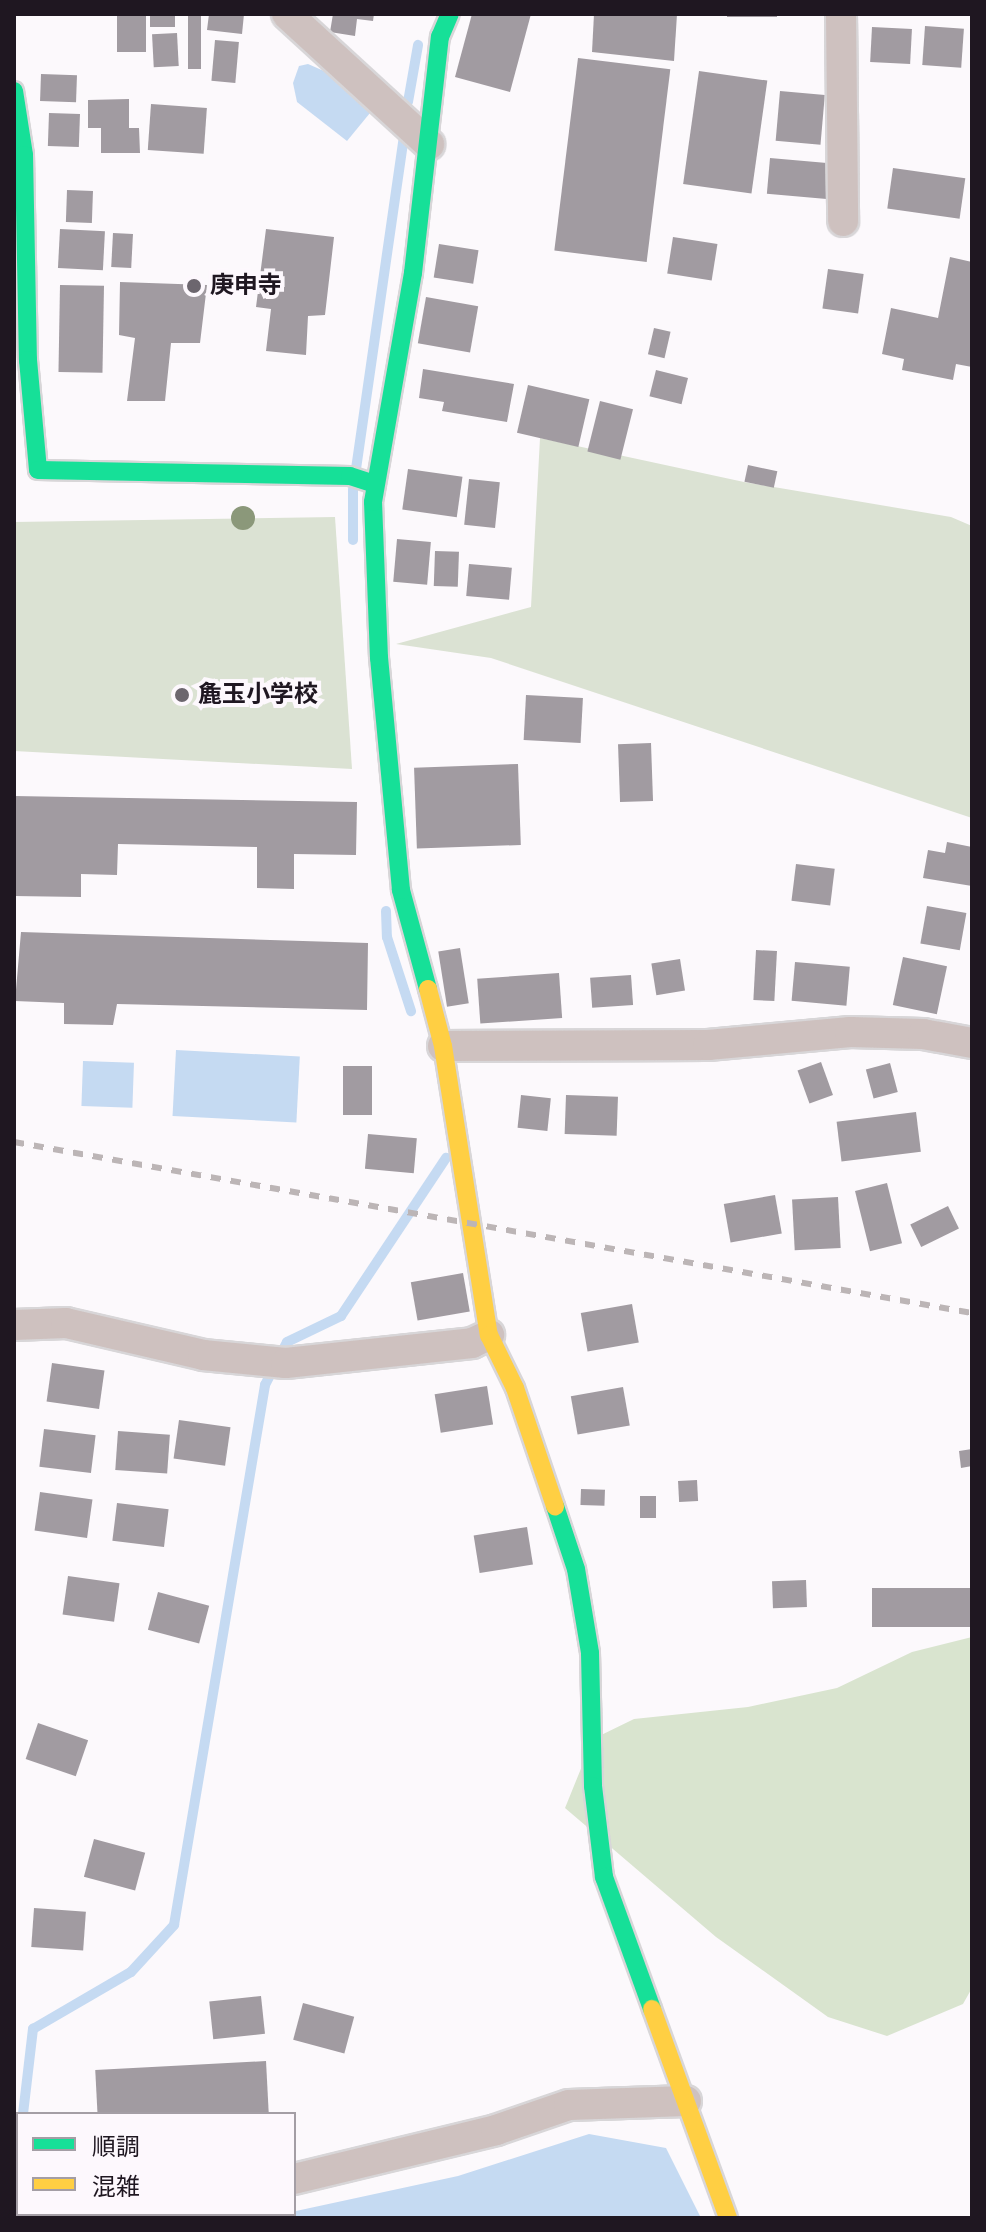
<!DOCTYPE html>
<meta charset="utf-8">
<style>
body{margin:0}
#map{position:relative;width:986px;height:2232px;overflow:hidden;background:#fcf9fc;font-family:"Fira Sans Condensed","Noto Sans JP",sans-serif}
div>[style]{position:absolute}
.green>*{inset:0;background:#dbe2d3}
.forest>*{inset:0;background:#d9e4cf}
.water>*{inset:0;background:#c5daf2;transform-origin:0 0}
.stream>*{height:10px;margin:-5px;padding:0 5px;transform-origin:5px;border-radius:5px;background:#c5daf2}
.building>*{inset:0;background:#a19ba1;transform-origin:0 0}
.roads{filter:drop-shadow(2px 0 #d8d6d8) drop-shadow(-2px 0 #d8d6d8) drop-shadow(0 2px #d8d6d8) drop-shadow(0 -2px #d8d6d8)}
.street>*{height:30px;margin:-15px;padding:0 15px;transform-origin:15px;border-radius:15px;background:#cec1bf}
.fast>*{height:18px;margin:-9px;padding:0 9px;transform-origin:9px;border-radius:9px;background:#16e098}
.slow>*{height:18px;margin:-9px;padding:0 9px;transform-origin:9px;border-radius:9px;background:#ffcf43}
.rail>*{height:6px;margin-top:-3px;transform-origin:0;background:repeating-linear-gradient(90deg,#bcb5b6 0 10px,transparent 0 20px)}
.trees>*{width:24px;height:24px;margin:-12px;border-radius:50%;background:#8b987a}
.dots>*{width:22px;height:22px;translate:-50% -50%;box-sizing:border-box;border:4px solid #fdf8fd;border-radius:50%}
span{translate:-50% -50%;white-space:nowrap;text-align:center;line-height:1.15;-webkit-text-stroke:8px #fdf8fd;paint-order:stroke}
.poi-label{font-size:24px;color:#1f1721;font-weight:700}
.left{translate:0 -50%;text-align:left}
.frame{position:absolute;inset:0;border:16px solid #1f1721;pointer-events:none}
.legend{position:absolute;left:16px;top:2112px;width:280px;height:104px;box-sizing:border-box;background:#fdf8fd;border:2px solid #a49ea5;margin:0;padding:10px 14px;list-style:none;font-size:24px;color:#1f1721}
.legend li{display:flex;align-items:center;gap:16px;height:40px}
.legend b{width:40px;border:2px solid #a49ea5}
</style>
<div id="map">
<div class="green">
<div style="clip-path:polygon(540px 438px,744px 482px,951px 517px,972px 526px,972px 818px,491px 658px,396px 644px,531px 607px)"></div>
<div style="clip-path:polygon(335px 517px,352px 769px,14px 751px,14px 522px)"></div>
</div>
<div class="forest">
<div style="clip-path:polygon(972px 1637px,972px 1988px,963px 2004px,887px 2036px,828px 2017px,716px 1937px,565px 1808px,593px 1739px,634px 1719px,748px 1707px,837px 1688px,912px 1652px)"></div>
</div>
<div class="water">
<div style="clip-path:polygon(308px 64px,324px 71px,370px 113px,347px 141px,297px 102px,293px 83px,299px 66px)"></div>
<div style="left:176px;top:1050px;width:124px;height:66px;rotate:3deg"></div>
<div style="left:83px;top:1061px;width:51px;height:45px;rotate:2deg"></div>
<div style="clip-path:polygon(589px 2134px,666px 2148px,701px 2218px,285px 2218px,296px 2211px,458px 2176px)"></div>
</div>
<div class="stream">
<div style="left:408px;top:102px;width:58px;rotate:-80deg"></div>
<div style="left:356px;top:469px;width:335px;rotate:-81.8deg"></div>
<div style="left:353px;top:489px;width:51px;rotate:90deg"></div>
<div style="left:386px;top:911px;width:26px;rotate:88deg"></div>
<div style="left:387px;top:937px;width:78px;rotate:72deg"></div>
<div style="left:23px;top:2114px;width:86px;rotate:-83.3deg"></div>
<div style="left:33px;top:2029px;width:113px;rotate:-30.2deg"></div>
<div style="left:131px;top:1972px;width:64px;rotate:-47.5deg"></div>
<div style="left:174px;top:1925px;width:548px;rotate:-80.43deg"></div>
<div style="left:265px;top:1385px;width:48px;rotate:-62.9deg"></div>
<div style="left:287px;top:1342px;width:60px;rotate:-25.7deg"></div>
<div style="left:341px;top:1316px;width:190px;rotate:-56.4deg"></div>
<div style="left:52px;top:2214px;width:4px;rotate:76deg"></div>
</div>
<div class="building">
<div style="left:117px;top:14px;width:29px;height:38px"></div>
<div style="left:150px;top:14px;width:25px;height:13px"></div>
<div style="left:188px;top:14px;width:13px;height:55px"></div>
<div style="clip-path:polygon(209px 14px,244px 14px,242px 34px,207px 30px)"></div>
<div style="clip-path:polygon(333px 14px,374px 14px,373px 21px,357px 19px,355px 36px,330px 32px)"></div>
<div style="clip-path:polygon(472px 14px,531px 14px,510px 92px,455px 77px)"></div>
<div style="clip-path:polygon(594px 14px,677px 14px,674px 61px,592px 52px)"></div>
<div style="left:727px;top:14px;width:50px;height:3px"></div>
<div style="left:925px;top:26px;width:39px;height:39px;rotate:4deg"></div>
<div style="left:872px;top:27px;width:40px;height:35px;rotate:3deg"></div>
<div style="left:177px;top:33px;width:33px;height:25px;rotate:87deg"></div>
<div style="left:215px;top:40px;width:24px;height:41px;rotate:5deg"></div>
<div style="left:578px;top:58px;width:93px;height:194px;rotate:7deg"></div>
<div style="left:699px;top:71px;width:69px;height:114px;rotate:8deg"></div>
<div style="left:41px;top:74px;width:36px;height:27px;rotate:2deg"></div>
<div style="left:780px;top:91px;width:45px;height:50px;rotate:5deg"></div>
<div style="clip-path:polygon(129px 99px,129px 128px,139px 128px,140px 153px,101px 153px,101px 128px,88px 128px,88px 100px)"></div>
<div style="left:151px;top:104px;width:56px;height:46px;rotate:4deg"></div>
<div style="left:49px;top:113px;width:31px;height:33px;rotate:2deg"></div>
<div style="left:770px;top:158px;width:60px;height:36px;rotate:5deg"></div>
<div style="left:893px;top:168px;width:73px;height:41px;rotate:8deg"></div>
<div style="left:67px;top:190px;width:26px;height:32px;rotate:2deg"></div>
<div style="left:60px;top:229px;width:45px;height:39px;rotate:3deg"></div>
<div style="clip-path:polygon(266px 229px,334px 237px,325px 315px,308px 316px,306px 355px,266px 351px,271px 309px,256px 307px)"></div>
<div style="left:113px;top:233px;width:20px;height:34px;rotate:3deg"></div>
<div style="left:673px;top:237px;width:45px;height:37px;rotate:9deg"></div>
<div style="left:439px;top:244px;width:40px;height:34px;rotate:9deg"></div>
<div style="clip-path:polygon(950px 257px,972px 262px,972px 367px,956px 364px,953px 380px,902px 370px,904px 359px,882px 354px,891px 308px,938px 318px)"></div>
<div style="left:828px;top:269px;width:36px;height:40px;rotate:8deg"></div>
<div style="clip-path:polygon(120px 282px,207px 285px,200px 343px,171px 343px,165px 401px,127px 401px,135px 338px,119px 335px)"></div>
<div style="left:60px;top:285px;width:44px;height:87px;rotate:1deg"></div>
<div style="left:426px;top:297px;width:53px;height:47px;rotate:10deg"></div>
<div style="left:654px;top:328px;width:17px;height:27px;rotate:13deg"></div>
<div style="clip-path:polygon(423px 369px,514px 384px,507px 422px,442px 411px,444px 402px,419px 398px)"></div>
<div style="left:656px;top:370px;width:33px;height:27px;rotate:14deg"></div>
<div style="left:528px;top:385px;width:63px;height:49px;rotate:13deg"></div>
<div style="left:600px;top:401px;width:34px;height:52px;rotate:14deg"></div>
<div style="left:748px;top:465px;width:30px;height:17px;rotate:12deg"></div>
<div style="left:408px;top:469px;width:55px;height:41px;rotate:8deg"></div>
<div style="left:469px;top:479px;width:31px;height:46px;rotate:6deg"></div>
<div style="left:397px;top:539px;width:34px;height:43px;rotate:5deg"></div>
<div style="left:435px;top:551px;width:24px;height:35px;rotate:2deg"></div>
<div style="left:469px;top:564px;width:43px;height:32px;rotate:5deg"></div>
<div style="left:526px;top:695px;width:57px;height:45px;rotate:3deg"></div>
<div style="left:651px;top:743px;width:58px;height:33px;rotate:88deg"></div>
<div style="left:518px;top:764px;width:81px;height:104px;rotate:88deg"></div>
<div style="clip-path:polygon(14px 796px,357px 802px,356px 855px,294px 854px,294px 889px,257px 888px,257px 847px,118px 844px,117px 875px,81px 874px,81px 897px,14px 896px)"></div>
<div style="clip-path:polygon(947px 842px,972px 847px,972px 886px,923px 878px,928px 850px,945px 853px)"></div>
<div style="left:796px;top:864px;width:39px;height:37px;rotate:7deg"></div>
<div style="left:927px;top:906px;width:40px;height:38px;rotate:10deg"></div>
<div style="clip-path:polygon(21px 932px,368px 943px,367px 1010px,117px 1004px,113px 1025px,64px 1024px,64px 1003px,15px 1001px)"></div>
<div style="left:460px;top:948px;width:56px;height:22px;rotate:81deg"></div>
<div style="left:756px;top:950px;width:21px;height:50px;rotate:3deg"></div>
<div style="left:903px;top:957px;width:45px;height:49px;rotate:12deg"></div>
<div style="left:680px;top:959px;width:32px;height:29px;rotate:81deg"></div>
<div style="left:795px;top:962px;width:55px;height:39px;rotate:5deg"></div>
<div style="left:559px;top:973px;width:45px;height:82px;rotate:86deg"></div>
<div style="left:631px;top:975px;width:30px;height:41px;rotate:86deg"></div>
<div style="left:821px;top:1062px;width:35px;height:25px;rotate:70deg"></div>
<div style="left:890px;top:1063px;width:30px;height:25px;rotate:75deg"></div>
<div style="left:343px;top:1066px;width:29px;height:49px"></div>
<div style="left:521px;top:1095px;width:30px;height:33px;rotate:6deg"></div>
<div style="left:566px;top:1095px;width:52px;height:39px;rotate:2deg"></div>
<div style="left:916px;top:1112px;width:40px;height:80px;rotate:83deg"></div>
<div style="left:368px;top:1134px;width:49px;height:35px;rotate:5deg"></div>
<div style="left:887px;top:1183px;width:62px;height:33px;rotate:76deg"></div>
<div style="left:775px;top:1195px;width:39px;height:52px;rotate:80deg"></div>
<div style="left:838px;top:1197px;width:51px;height:46px;rotate:87deg"></div>
<div style="left:948px;top:1206px;width:25px;height:42px;rotate:64deg"></div>
<div style="left:463px;top:1273px;width:39px;height:53px;rotate:80deg"></div>
<div style="left:632px;top:1304px;width:39px;height:52px;rotate:80deg"></div>
<div style="left:52px;top:1363px;width:53px;height:39px;rotate:8deg"></div>
<div style="left:487px;top:1386px;width:39px;height:53px;rotate:81deg"></div>
<div style="left:623px;top:1387px;width:39px;height:53px;rotate:80deg"></div>
<div style="left:179px;top:1420px;width:52px;height:39px;rotate:8deg"></div>
<div style="left:44px;top:1429px;width:52px;height:38px;rotate:7deg"></div>
<div style="left:118px;top:1431px;width:52px;height:39px;rotate:4deg"></div>
<div style="clip-path:polygon(972px 1449px,972px 1466px,961px 1468px,959px 1451px)"></div>
<div style="left:697px;top:1480px;width:21px;height:19px;rotate:87deg"></div>
<div style="left:581px;top:1489px;width:24px;height:16px;rotate:2deg"></div>
<div style="left:40px;top:1492px;width:53px;height:39px;rotate:8deg"></div>
<div style="left:640px;top:1496px;width:16px;height:22px"></div>
<div style="left:117px;top:1503px;width:52px;height:38px;rotate:7deg"></div>
<div style="left:527px;top:1527px;width:38px;height:54px;rotate:81deg"></div>
<div style="left:68px;top:1576px;width:52px;height:39px;rotate:8deg"></div>
<div style="left:806px;top:1580px;width:27px;height:34px;rotate:88deg"></div>
<div style="left:972px;top:1588px;width:39px;height:100px;rotate:90deg"></div>
<div style="left:158px;top:1592px;width:53px;height:39px;rotate:15deg"></div>
<div style="left:38px;top:1723px;width:53px;height:38px;rotate:19deg"></div>
<div style="left:94px;top:1839px;width:53px;height:39px;rotate:15deg"></div>
<div style="left:34px;top:1908px;width:52px;height:39px;rotate:4deg"></div>
<div style="left:261px;top:1996px;width:38px;height:52px;rotate:84deg"></div>
<div style="left:303px;top:2003px;width:53px;height:38px;rotate:15deg"></div>
<div style="left:266px;top:2061px;width:53px;height:171px;rotate:87deg"></div>
</div>
<div class="roads">
<div class="street">
<div style="left:287px;top:14px;width:193px;rotate:42.5deg"></div>
<div style="left:841px;top:14px;width:207px;rotate:89.4deg"></div>
<div style="left:443px;top:1046px;width:265px;rotate:-0.2deg"></div>
<div style="left:708px;top:1045px;width:143px;rotate:-5.2deg"></div>
<div style="left:850px;top:1032px;width:73px;rotate:1.6deg"></div>
<div style="left:923px;top:1034px;width:50px;rotate:10.4deg"></div>
<div style="left:14px;top:1325px;width:52px;rotate:-2.2deg"></div>
<div style="left:66px;top:1323px;width:141px;rotate:13.1deg"></div>
<div style="left:203px;top:1355px;width:83px;rotate:5.5deg"></div>
<div style="left:286px;top:1363px;width:187px;rotate:-6.1deg"></div>
<div style="left:472px;top:1343px;width:19px;rotate:-25deg"></div>
<div style="left:294px;top:2179px;width:208px;rotate:-13.6deg"></div>
<div style="left:496px;top:2130px;width:77px;rotate:-18.9deg"></div>
<div style="left:569px;top:2105px;width:117px;rotate:-2deg"></div>
<div style="left:197px;top:2218px;width:6px;rotate:-45deg"></div>
</div>
<div class="fast">
<div style="left:14px;top:91px;width:65px;rotate:81.1deg"></div>
<div style="left:24px;top:155px;width:205px;rotate:88.9deg"></div>
<div style="left:28px;top:360px;width:110px;rotate:84.8deg"></div>
<div style="left:38px;top:470px;width:312px;rotate:1.1deg"></div>
<div style="left:350px;top:476px;width:26px;rotate:18deg"></div>
<div style="left:428px;top:989px;width:103px;rotate:-105.3deg"></div>
<div style="left:401px;top:890px;width:233px;rotate:-95.4deg"></div>
<div style="left:379px;top:658px;width:156px;rotate:-92.2deg"></div>
<div style="left:373px;top:502px;width:232px;rotate:-80.1deg"></div>
<div style="left:413px;top:273px;width:238px;rotate:-83.5deg"></div>
<div style="left:440px;top:37px;width:25px;rotate:-67deg"></div>
<div style="left:555px;top:1506px;width:66px;rotate:71.6deg"></div>
<div style="left:576px;top:1569px;width:85px;rotate:80.5deg"></div>
<div style="left:590px;top:1653px;width:133px;rotate:88.7deg"></div>
<div style="left:593px;top:1786px;width:92px;rotate:83.1deg"></div>
<div style="left:604px;top:1877px;width:140px;rotate:70deg"></div>
</div>
<div class="slow">
<div style="left:428px;top:989px;width:59px;rotate:75.3deg"></div>
<div style="left:443px;top:1046px;width:293px;rotate:81deg"></div>
<div style="left:489px;top:1335px;width:59px;rotate:63.9deg"></div>
<div style="left:515px;top:1388px;width:125px;rotate:71.3deg"></div>
<div style="left:652px;top:2009px;width:222px;rotate:70deg"></div>
</div>
</div>
<div class="rail">
<div style="left:14px;top:1142px;width:973px;rotate:10.12deg"></div>
</div>
<div class="trees">
<div style="left:243px;top:518px"></div>
</div>
<div class="dots">
<div style="left:194px;top:286px;background:#6c666e"></div>
<div style="left:182px;top:695px;background:#6c666e"></div>
</div>
<div class="poi-label">
<span class="left" style="left:210px;top:286px">庚申寺</span>
<span class="left" style="left:198px;top:695px">麁玉小学校</span>
</div>
<div class="frame"></div>
<ul class="legend">
<li><b style="height:10px;background:#16e098"></b>順調</li>
<li><b style="height:10px;background:#ffcf43"></b>混雑</li>
</ul>
</div>
